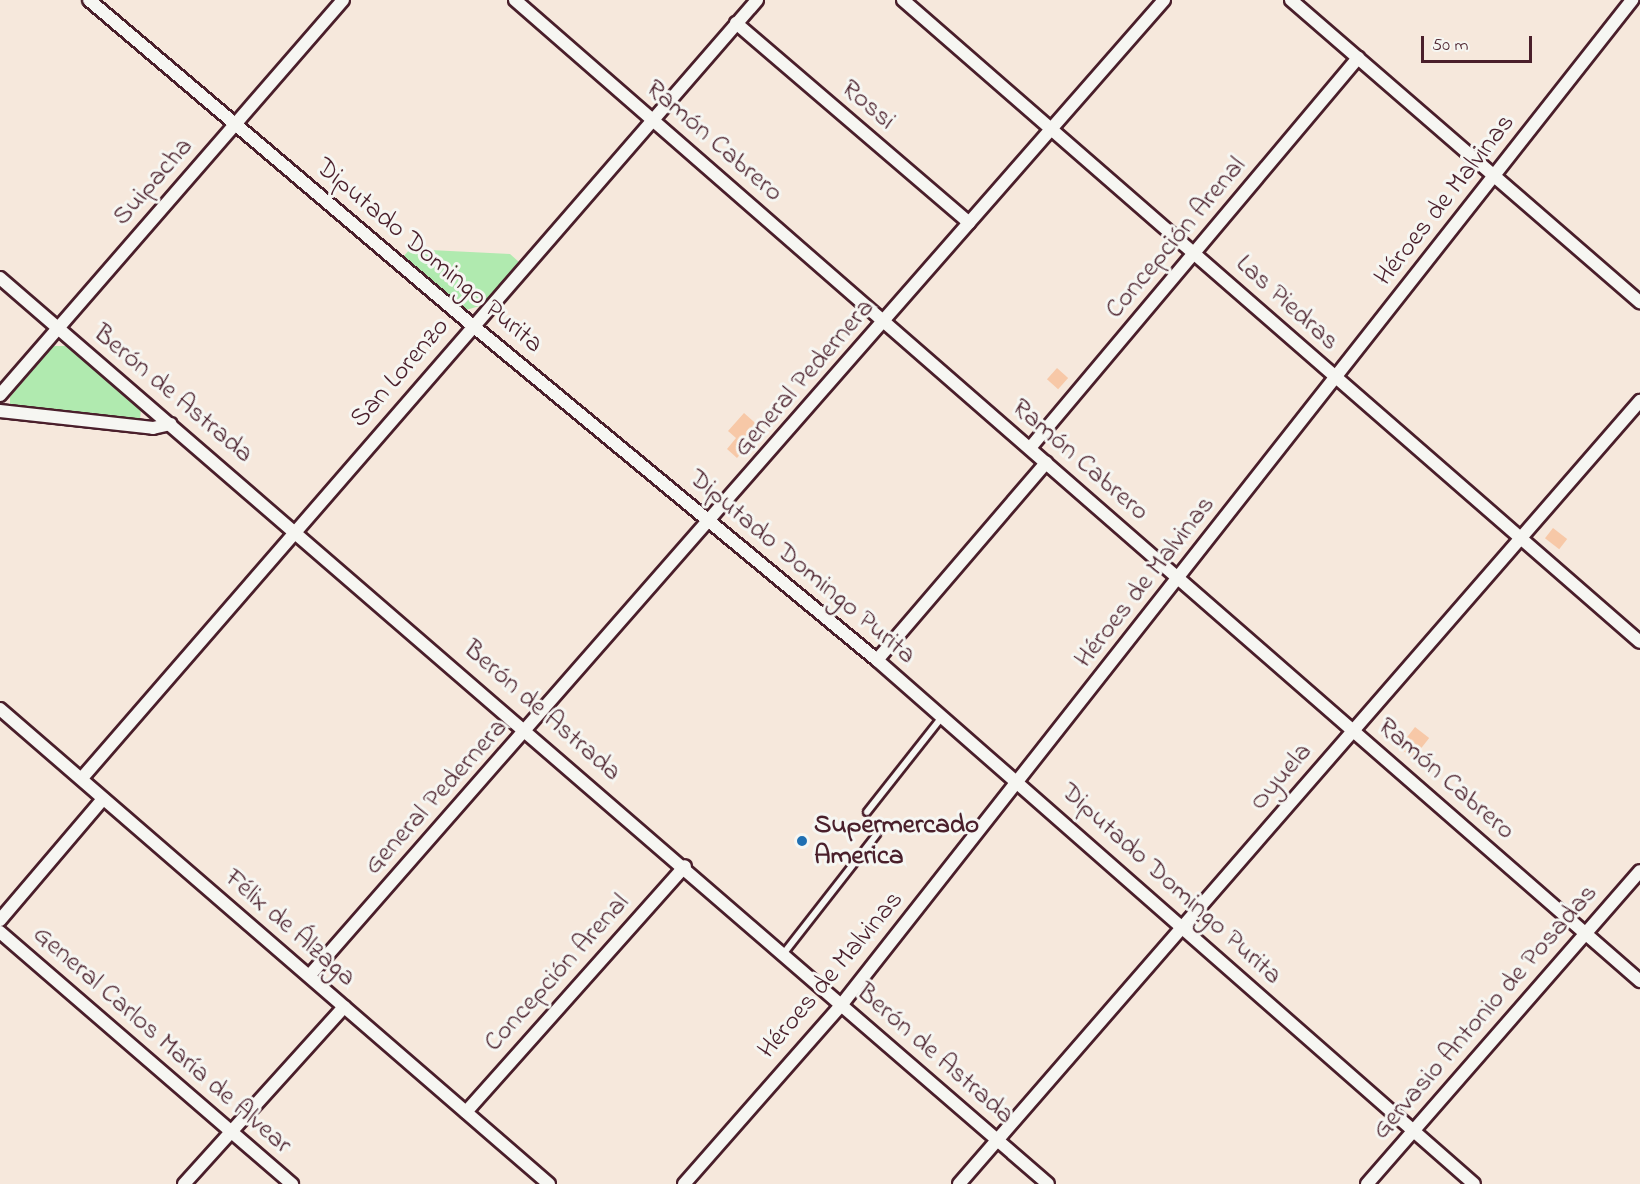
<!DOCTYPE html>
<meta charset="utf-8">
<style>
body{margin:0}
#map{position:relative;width:1640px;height:1184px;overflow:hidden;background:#f6e8dc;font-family:"Indie Flower",sans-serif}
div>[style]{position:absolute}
.green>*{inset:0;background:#b0eaaf}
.building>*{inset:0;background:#f7c8a7;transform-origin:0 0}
.roads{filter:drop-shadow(2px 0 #4a1f2b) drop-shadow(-2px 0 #4a1f2b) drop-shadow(0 2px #4a1f2b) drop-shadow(0 -2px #4a1f2b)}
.service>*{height:6px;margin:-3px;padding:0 3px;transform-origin:3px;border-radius:3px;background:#f6f6f2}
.minor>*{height:12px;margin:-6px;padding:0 6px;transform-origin:6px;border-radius:6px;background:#f6f6f2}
.dots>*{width:16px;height:16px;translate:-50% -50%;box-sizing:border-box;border:3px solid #f6f6f2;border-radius:50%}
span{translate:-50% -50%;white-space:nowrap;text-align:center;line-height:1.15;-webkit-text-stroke:6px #f6f6f2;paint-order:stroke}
.street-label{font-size:27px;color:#4a1f2b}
.poi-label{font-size:27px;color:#4a1f2b;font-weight:700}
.left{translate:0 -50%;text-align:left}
.scale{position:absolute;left:1421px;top:36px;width:111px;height:27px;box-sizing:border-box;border:3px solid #4a1f2b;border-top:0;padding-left:8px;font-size:18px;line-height:21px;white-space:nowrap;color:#4a1f2b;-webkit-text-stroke:4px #f6f6f2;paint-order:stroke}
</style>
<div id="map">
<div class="green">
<div style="clip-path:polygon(410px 249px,510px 254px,519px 262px,483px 305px,466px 310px,403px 257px)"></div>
<div style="clip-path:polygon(53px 346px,66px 346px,141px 408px,140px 421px,10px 404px,10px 397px)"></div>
</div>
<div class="building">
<div style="left:1057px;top:368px;width:15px;height:15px;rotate:42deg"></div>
<div style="clip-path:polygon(744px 413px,762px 429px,737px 458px,727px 449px,736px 438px,728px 431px)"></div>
<div style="left:1553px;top:528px;width:18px;height:13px;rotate:38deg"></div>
<div style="left:1415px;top:727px;width:18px;height:26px;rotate:38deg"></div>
</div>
<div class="roads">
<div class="service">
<div style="left:867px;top:812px;width:121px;rotate:-51.7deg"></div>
<div style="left:784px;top:953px;width:151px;rotate:-52deg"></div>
</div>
<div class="minor">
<div style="left:89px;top:0;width:502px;rotate:40.32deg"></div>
<div style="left:472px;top:325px;width:526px;rotate:39.6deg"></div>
<div style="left:877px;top:660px;width:794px;rotate:41.27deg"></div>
<div style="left:515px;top:0;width:1493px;rotate:41.09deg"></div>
<div style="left:903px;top:0;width:977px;rotate:41.06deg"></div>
<div style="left:1291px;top:0;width:462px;rotate:40.9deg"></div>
<div style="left:736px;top:23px;width:307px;rotate:40.6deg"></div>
<div style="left:0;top:278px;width:1385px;rotate:40.84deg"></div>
<div style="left:0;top:395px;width:523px;rotate:-49.03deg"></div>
<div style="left:0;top:411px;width:154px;rotate:6.3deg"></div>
<div style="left:153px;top:428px;width:18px;rotate:-13deg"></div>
<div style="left:1030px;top:448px;width:510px;rotate:-49.94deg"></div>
<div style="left:877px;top:660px;width:260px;rotate:-49.4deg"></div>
<div style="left:0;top:709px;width:726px;rotate:40.87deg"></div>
<div style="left:82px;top:778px;width:1030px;rotate:-49.05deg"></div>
<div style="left:0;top:920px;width:159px;rotate:-49.6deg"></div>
<div style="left:0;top:932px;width:386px;rotate:40.8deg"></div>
<div style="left:310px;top:975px;width:1296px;rotate:-48.78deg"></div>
<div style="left:466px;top:1112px;width:329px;rotate:-48.3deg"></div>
<div style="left:184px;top:1184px;width:239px;rotate:-47.9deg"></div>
<div style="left:684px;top:1184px;width:240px;rotate:-48.7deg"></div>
<div style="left:842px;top:1004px;width:1278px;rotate:-51.8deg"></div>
<div style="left:959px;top:1184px;width:1038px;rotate:-48.99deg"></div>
<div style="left:1367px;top:1184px;width:415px;rotate:-48.9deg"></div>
</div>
</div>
<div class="dots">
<div style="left:802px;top:841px;background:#1f6fb2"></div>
</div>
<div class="street-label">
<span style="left:868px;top:105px;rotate:41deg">Rossi</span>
<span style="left:714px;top:141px;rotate:41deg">Ramón Cabrero</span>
<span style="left:153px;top:182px;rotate:-49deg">Suipacha</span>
<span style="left:1445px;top:200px;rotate:-52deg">Héroes de Malvinas</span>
<span style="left:1176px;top:238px;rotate:-50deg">Concepción Arenal</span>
<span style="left:429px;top:256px;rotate:40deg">Diputado Domingo Purita</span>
<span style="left:1287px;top:303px;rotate:42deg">Las Piedras</span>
<span style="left:400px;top:373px;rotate:-49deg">San Lorenzo</span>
<span style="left:804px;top:378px;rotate:-49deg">General Pedernera</span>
<span style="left:173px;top:394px;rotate:40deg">Berón de Astrada</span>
<span style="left:1080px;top:460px;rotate:41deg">Ramón Cabrero</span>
<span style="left:802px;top:567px;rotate:40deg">Diputado Domingo Purita</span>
<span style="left:1145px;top:582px;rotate:-52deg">Héroes de Malvinas</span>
<span style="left:542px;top:711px;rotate:41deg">Berón de Astrada</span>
<span style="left:1281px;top:777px;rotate:-49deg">Oyuela</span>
<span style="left:1446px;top:779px;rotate:41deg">Ramón Cabrero</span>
<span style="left:436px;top:797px;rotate:-48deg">General Pedernera</span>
<span style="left:1171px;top:884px;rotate:42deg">Diputado Domingo Purita</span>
<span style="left:290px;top:928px;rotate:41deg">Félix de Álzaga</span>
<span style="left:557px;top:973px;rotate:-48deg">Concepción Arenal</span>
<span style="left:831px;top:975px;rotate:-50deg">Héroes de Malvinas</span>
<span style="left:1485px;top:1012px;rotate:-49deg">Gervasio Antonio de Posadas</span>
<span style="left:162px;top:1040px;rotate:41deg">General Carlos María de Alvear</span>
<span style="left:935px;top:1054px;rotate:41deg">Berón de Astrada</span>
</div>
<div class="poi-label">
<span class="left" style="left:814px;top:841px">Supermercado<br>America</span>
</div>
<div class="scale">50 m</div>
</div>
